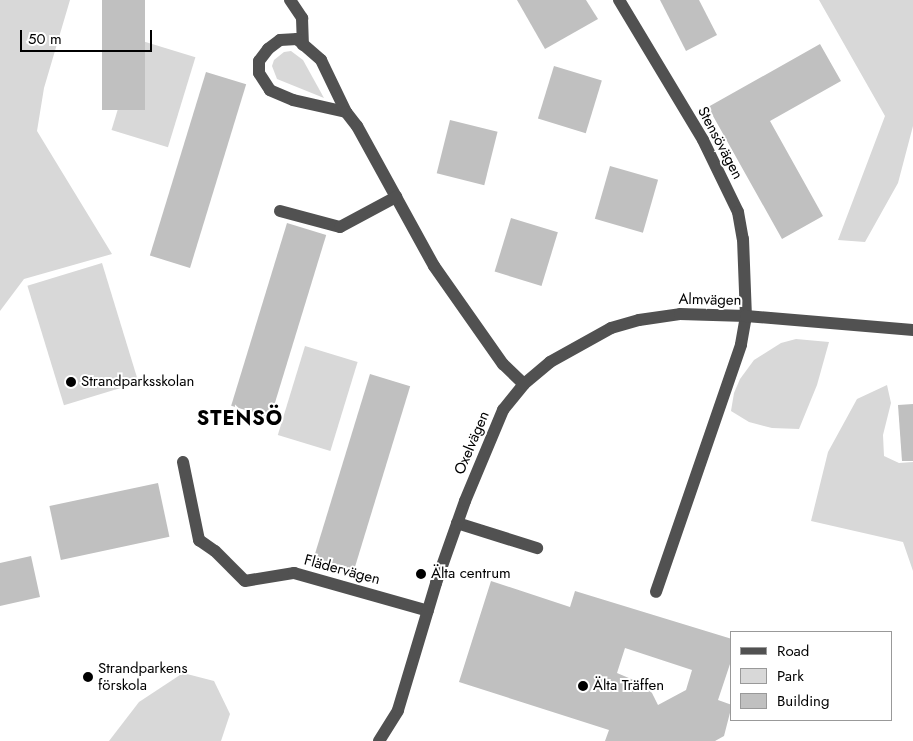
<!DOCTYPE html>
<meta charset="utf-8">
<style>
body{margin:0}
#map{position:relative;width:913px;height:741px;overflow:hidden;background:#fff;font-family:Jost,sans-serif}
div>[style]{position:absolute}
.green>*{inset:0;background:#d8d8d8;transform-origin:0 0}
.building>*{inset:0;background:#c0c0c0;transform-origin:0 0}
.minor>*{height:12px;margin:-6px;padding:0 6px;transform-origin:6px;border-radius:6px;background:#515151}
.dots>*{width:14px;height:14px;translate:-50% -50%;box-sizing:border-box;border:2px solid #fff;border-radius:50%}
span{translate:-50% -50%;white-space:nowrap;text-align:center;line-height:1.15;-webkit-text-stroke:4px #fff;paint-order:stroke}
.street-label{font-size:15px;color:#000}
.poi-label{font-size:15px;color:#000}
.left{translate:0 -50%;text-align:left}
.district-label{font-size:20px;color:#000;font-weight:700;letter-spacing:1px}
.legend{position:absolute;left:730px;top:631px;width:162px;height:90px;box-sizing:border-box;background:#fff;border:1px solid #999;margin:0;padding:6px 9px;list-style:none;font-size:15px;color:#000}
.legend li{display:flex;align-items:center;gap:10px;height:25px}
.legend b{width:25px;border:1px solid #999}
.scale{position:absolute;left:20px;top:30px;width:132px;height:22px;box-sizing:border-box;border:2px solid #000;border-top:0;padding-left:6px;font-size:15px;line-height:18px;white-space:nowrap;color:#000;-webkit-text-stroke:4px #fff;paint-order:stroke}
</style>
<div id="map">
<div class="green">
<div style="clip-path:polygon(0 0,70px 0,44px 88px,37px 131px,112px 254px,24px 279px,0 311px)"></div>
<div style="clip-path:polygon(819px 0,913px 0,913px 126px,898px 183px,865px 242px,838px 240px,885px 116px)"></div>
<div style="left:139px;top:40px;width:59px;height:94px;rotate:17deg"></div>
<div style="clip-path:polygon(291px 51px,303px 60px,324px 98px,277px 79px,272px 66px,274px 60px,284px 52px)"></div>
<div style="left:102px;top:263px;width:125px;height:78px;rotate:73deg"></div>
<div style="clip-path:polygon(796px 339px,829px 342px,817px 385px,799px 429px,772px 428px,749px 422px,731px 411px,734px 393px,740px 379px,754px 360px,781px 343px)"></div>
<div style="left:305px;top:346px;width:55px;height:93px;rotate:17deg"></div>
<div style="clip-path:polygon(887px 385px,891px 403px,883px 435px,884px 456px,899px 463px,913px 462px,913px 571px,903px 542px,811px 521px,828px 452px,857px 399px)"></div>
<div style="clip-path:polygon(183px 673px,214px 681px,230px 714px,221px 741px,109px 741px,139px 702px)"></div>
</div>
<div class="building">
<div style="left:102px;top:0;width:43px;height:110px"></div>
<div style="clip-path:polygon(517px 0,586px 0,598px 19px,545px 49px)"></div>
<div style="clip-path:polygon(660px 0,699px 0,717px 35px,686px 51px)"></div>
<div style="clip-path:polygon(820px 44px,841px 81px,770px 121px,823px 216px,782px 239px,708px 107px)"></div>
<div style="left:554px;top:66px;width:50px;height:55px;rotate:17deg"></div>
<div style="left:206px;top:72px;width:42px;height:192px;rotate:17deg"></div>
<div style="left:450px;top:120px;width:49px;height:55px;rotate:14deg"></div>
<div style="left:610px;top:166px;width:50px;height:55px;rotate:16deg"></div>
<div style="left:511px;top:218px;width:49px;height:56px;rotate:17deg"></div>
<div style="left:287px;top:223px;width:41px;height:191px;rotate:17deg"></div>
<div style="left:370px;top:374px;width:42px;height:192px;rotate:17deg"></div>
<div style="clip-path:polygon(913px 404px,913px 461px,902px 461px,898px 405px)"></div>
<div style="left:158px;top:483px;width:55px;height:111px;rotate:78deg"></div>
<div style="clip-path:polygon(31px 556px,40px 597px,0 606px,0 563px)"></div>
<div style="clip-path:polygon(evenodd,491px 581px,570px 607px,575px 591px,732px 639px,732px 658px,718px 700px,732px 705px,724px 736px,715px 741px,605px 741px,609px 730px,459px 682px,491px 581px,625px 648px,692px 670px,686px 690px,658px 705px,652px 693px,643px 684px,617px 673px,625px 648px)"></div>
</div>
<div class="minor">
<div style="left:290px;top:0;width:22px;rotate:56deg"></div>
<div style="left:302px;top:18px;width:27px;rotate:88deg"></div>
<div style="left:619px;top:0;width:163px;rotate:59deg"></div>
<div style="left:703px;top:140px;width:80px;rotate:64.1deg"></div>
<div style="left:738px;top:212px;width:27px;rotate:80deg"></div>
<div style="left:743px;top:239px;width:77px;rotate:87.8deg"></div>
<div style="left:746px;top:316px;width:29px;rotate:100deg"></div>
<div style="left:741px;top:345px;width:261px;rotate:109deg"></div>
<div style="left:346px;top:112px;width:54px;rotate:-167.2deg"></div>
<div style="left:293px;top:100px;width:25px;rotate:-157deg"></div>
<div style="left:270px;top:90px;width:20px;rotate:-123deg"></div>
<div style="left:259px;top:73px;width:12px;rotate:-90deg"></div>
<div style="left:259px;top:61px;width:15px;rotate:-53deg"></div>
<div style="left:268px;top:49px;width:15px;rotate:-37deg"></div>
<div style="left:280px;top:40px;width:17px;rotate:-3deg"></div>
<div style="left:297px;top:39px;width:32px;rotate:41deg"></div>
<div style="left:321px;top:60px;width:58px;rotate:64.3deg"></div>
<div style="left:346px;top:112px;width:18px;rotate:52deg"></div>
<div style="left:357px;top:126px;width:160px;rotate:61.2deg"></div>
<div style="left:434px;top:266px;width:120px;rotate:54.9deg"></div>
<div style="left:503px;top:364px;width:29px;rotate:44deg"></div>
<div style="left:280px;top:211px;width:62px;rotate:14.9deg"></div>
<div style="left:340px;top:227px;width:64px;rotate:-28.2deg"></div>
<div style="left:183px;top:462px;width:80px;rotate:78.4deg"></div>
<div style="left:199px;top:540px;width:19px;rotate:35deg"></div>
<div style="left:215px;top:551px;width:42px;rotate:45deg"></div>
<div style="left:245px;top:581px;width:50px;rotate:-9.3deg"></div>
<div style="left:294px;top:573px;width:139px;rotate:15.8deg"></div>
<div style="left:457px;top:523px;width:84px;rotate:17.4deg"></div>
<div style="left:379px;top:741px;width:36px;rotate:-58deg"></div>
<div style="left:398px;top:710px;width:133px;rotate:-73.3deg"></div>
<div style="left:436px;top:583px;width:87px;rotate:-70.5deg"></div>
<div style="left:465px;top:501px;width:99px;rotate:-67.3deg"></div>
<div style="left:503px;top:410px;width:33px;rotate:-51deg"></div>
<div style="left:524px;top:384px;width:34px;rotate:-40deg"></div>
<div style="left:550px;top:362px;width:70px;rotate:-29.1deg"></div>
<div style="left:611px;top:328px;width:29px;rotate:-16deg"></div>
<div style="left:639px;top:320px;width:41px;rotate:-8.3deg"></div>
<div style="left:680px;top:314px;width:66px;rotate:1.7deg"></div>
<div style="left:746px;top:316px;width:168px;rotate:4.8deg"></div>
</div>
<div class="dots">
<div style="left:71px;top:382px;background:#000"></div>
<div style="left:421px;top:574px;background:#000"></div>
<div style="left:88px;top:677px;background:#000"></div>
<div style="left:583px;top:686px;background:#000"></div>
</div>
<div class="street-label">
<span style="left:720px;top:143px;rotate:62deg">Stensövägen</span>
<span style="left:710px;top:300px;rotate:1deg">Almvägen</span>
<span style="left:472px;top:443px;rotate:-67deg">Oxelvägen</span>
<span style="left:342px;top:570px;rotate:15deg">Flädervägen</span>
</div>
<div class="poi-label">
<span class="left" style="left:81px;top:382px">Strandparksskolan</span>
<span class="left" style="left:431px;top:574px">Älta centrum</span>
<span class="left" style="left:98px;top:677px">Strandparkens<br>förskola</span>
<span class="left" style="left:593px;top:686px">Älta Träffen</span>
</div>
<div class="district-label">
<span style="left:240px;top:418px">STENSÖ</span>
</div>
<ul class="legend">
<li><b style="height:6px;background:#515151"></b>Road</li>
<li><b style="height:14px;background:#d8d8d8"></b>Park</li>
<li><b style="height:14px;background:#c0c0c0"></b>Building</li>
</ul>
<div class="scale">50 m</div>
</div>
